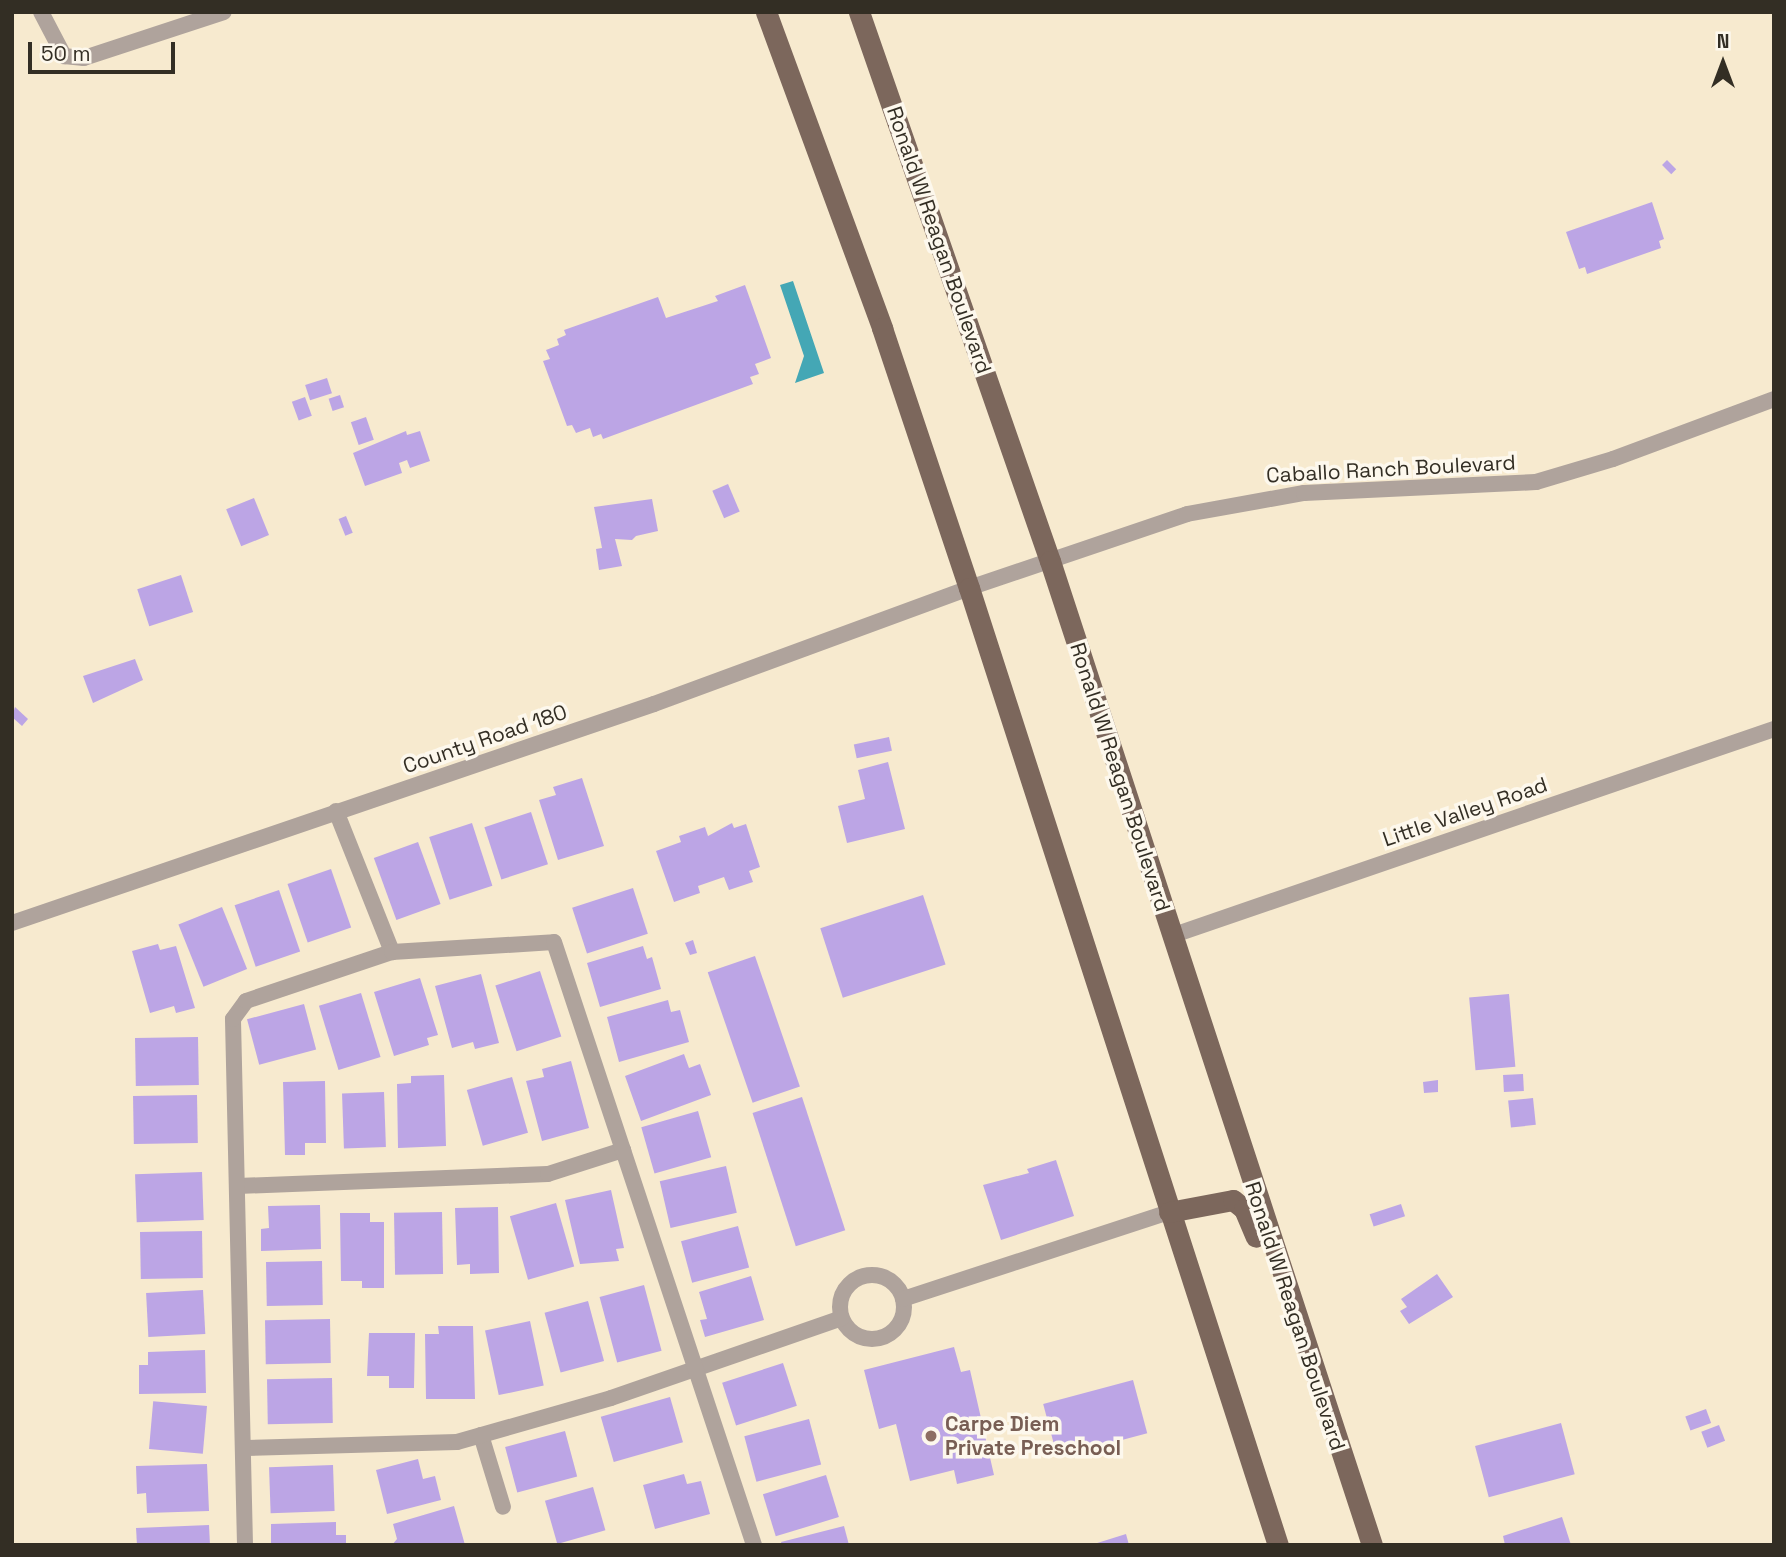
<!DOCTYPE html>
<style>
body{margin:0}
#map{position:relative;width:1786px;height:1557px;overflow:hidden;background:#f7eacf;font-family:"Space Grotesk",sans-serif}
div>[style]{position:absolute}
.water>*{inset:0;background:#44a7b5}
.building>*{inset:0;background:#bca5e5;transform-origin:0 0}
.street>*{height:16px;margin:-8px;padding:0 8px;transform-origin:8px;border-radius:8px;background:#afa39c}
.street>.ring{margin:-8px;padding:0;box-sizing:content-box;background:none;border:16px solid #afa39c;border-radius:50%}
.primary>*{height:21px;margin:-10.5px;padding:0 10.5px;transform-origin:10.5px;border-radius:10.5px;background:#7c675c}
.dots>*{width:19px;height:19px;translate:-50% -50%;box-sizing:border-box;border:4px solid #fdf8ed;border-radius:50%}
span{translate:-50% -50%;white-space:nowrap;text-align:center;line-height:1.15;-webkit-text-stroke:7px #fdf8ed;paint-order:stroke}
.street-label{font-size:21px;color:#332e24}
.education-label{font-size:21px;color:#785e54;font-weight:700}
.left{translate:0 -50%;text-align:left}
.frame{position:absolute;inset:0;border:14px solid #332e24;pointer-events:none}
.north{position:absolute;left:1688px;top:28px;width:70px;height:70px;-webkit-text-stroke:5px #fdf8ed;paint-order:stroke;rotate:0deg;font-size:19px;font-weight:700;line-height:28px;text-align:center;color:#332e24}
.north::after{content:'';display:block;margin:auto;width:24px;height:32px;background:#332e24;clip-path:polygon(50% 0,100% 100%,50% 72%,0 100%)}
.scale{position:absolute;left:28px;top:42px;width:147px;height:32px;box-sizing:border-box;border:4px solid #332e24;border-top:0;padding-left:9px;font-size:21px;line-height:24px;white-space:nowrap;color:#332e24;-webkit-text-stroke:5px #fdf8ed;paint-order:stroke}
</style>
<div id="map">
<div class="water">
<div style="clip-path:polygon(793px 281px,824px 373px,795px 383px,804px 356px,780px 285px)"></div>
</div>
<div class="building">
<div style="left:1667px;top:160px;width:13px;height:7px;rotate:45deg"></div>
<div style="clip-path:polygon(1652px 202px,1664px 239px,1659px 241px,1661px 248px,1587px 274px,1585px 267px,1579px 269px,1566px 232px)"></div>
<div style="clip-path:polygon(745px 285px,771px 358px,755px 364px,759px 374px,750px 377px,753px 384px,603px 439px,601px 434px,593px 437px,590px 428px,576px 433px,572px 425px,567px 426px,543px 361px,550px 359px,546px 350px,559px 345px,557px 339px,566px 335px,564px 330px,658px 297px,666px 318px,718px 301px,715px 296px)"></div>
<div style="left:327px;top:378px;width:16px;height:23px;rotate:72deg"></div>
<div style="left:340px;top:395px;width:13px;height:12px;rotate:72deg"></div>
<div style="left:305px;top:397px;width:20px;height:14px;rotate:70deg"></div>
<div style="left:366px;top:417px;width:24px;height:16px;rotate:71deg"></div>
<div style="clip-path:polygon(406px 431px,407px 435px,420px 431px,430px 461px,410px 468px,407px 460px,399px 463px,402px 473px,365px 486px,353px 453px)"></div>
<div style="left:728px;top:484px;width:30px;height:17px;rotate:67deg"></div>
<div style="left:254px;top:498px;width:40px;height:30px;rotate:68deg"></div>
<div style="clip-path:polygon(652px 499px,658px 531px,636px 536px,632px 540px,615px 539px,622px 566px,599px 570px,596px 549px,602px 548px,594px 507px)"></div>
<div style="left:346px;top:516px;width:18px;height:8px;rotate:68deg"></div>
<div style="left:181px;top:575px;width:39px;height:46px;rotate:72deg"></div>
<div style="clip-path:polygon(135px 659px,143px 680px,93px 703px,83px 676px)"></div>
<div style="clip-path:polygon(15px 707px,28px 719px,22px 726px,12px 717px)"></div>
<div style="left:889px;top:737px;width:14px;height:36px;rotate:78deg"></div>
<div style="clip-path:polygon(888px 762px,905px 829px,847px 843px,838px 806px,865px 799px,858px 770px)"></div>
<div style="clip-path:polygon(582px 778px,604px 846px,558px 860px,539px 800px,556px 795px,553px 787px)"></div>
<div style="left:531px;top:812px;width:55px;height:49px;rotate:72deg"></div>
<div style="left:472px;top:823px;width:66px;height:45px;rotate:72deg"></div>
<div style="clip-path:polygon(732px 823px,734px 828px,746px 824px,760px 867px,749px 871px,753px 882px,729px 890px,724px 877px,698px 886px,700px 893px,674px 902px,656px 851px,681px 842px,679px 836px,705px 827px,708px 836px)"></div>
<div style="left:418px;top:842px;width:66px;height:47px;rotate:70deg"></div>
<div style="left:331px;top:869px;width:62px;height:46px;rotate:71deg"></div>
<div style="left:633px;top:888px;width:48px;height:64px;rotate:72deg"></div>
<div style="left:279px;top:890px;width:65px;height:47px;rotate:71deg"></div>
<div style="left:923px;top:895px;width:73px;height:108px;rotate:72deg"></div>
<div style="left:222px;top:907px;width:67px;height:47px;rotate:68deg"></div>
<div style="clip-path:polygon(693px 940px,697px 953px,690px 955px,685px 943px)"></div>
<div style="clip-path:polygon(158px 944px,160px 950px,176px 946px,195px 1008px,176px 1013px,174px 1006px,150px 1013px,132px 951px)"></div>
<div style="clip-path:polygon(643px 946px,647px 959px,652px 957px,661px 989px,600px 1007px,587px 963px)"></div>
<div style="left:755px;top:956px;width:138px;height:50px;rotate:71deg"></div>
<div style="left:540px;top:971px;width:69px;height:47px;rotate:72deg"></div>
<div style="clip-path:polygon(481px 974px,499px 1043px,475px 1049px,473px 1042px,452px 1048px,435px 986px)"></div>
<div style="clip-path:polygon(420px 978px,438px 1035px,427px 1038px,429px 1045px,394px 1056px,374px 992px)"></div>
<div style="left:361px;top:993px;width:67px;height:44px;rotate:73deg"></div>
<div style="left:1509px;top:994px;width:73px;height:40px;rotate:85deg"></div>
<div style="clip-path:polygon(668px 1000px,671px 1012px,680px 1010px,689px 1042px,619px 1062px,607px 1017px)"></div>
<div style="left:304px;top:1004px;width:47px;height:59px;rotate:75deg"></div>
<div style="left:198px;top:1037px;width:48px;height:63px;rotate:89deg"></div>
<div style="clip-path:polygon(684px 1054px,689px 1068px,700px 1064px,711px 1095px,641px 1121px,625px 1076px)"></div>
<div style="clip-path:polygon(571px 1061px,589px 1128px,542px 1141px,526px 1081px,544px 1077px,542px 1069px)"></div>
<div style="left:1523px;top:1074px;width:17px;height:20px;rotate:87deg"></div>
<div style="clip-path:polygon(444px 1075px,446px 1146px,398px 1148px,397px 1084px,411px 1083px,411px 1076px)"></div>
<div style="left:512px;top:1077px;width:58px;height:47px;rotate:74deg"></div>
<div style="clip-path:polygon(1438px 1080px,1438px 1092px,1424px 1093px,1423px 1082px)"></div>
<div style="clip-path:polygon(325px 1081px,326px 1143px,305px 1143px,305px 1155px,285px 1155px,283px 1082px)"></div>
<div style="left:384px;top:1092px;width:55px;height:42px;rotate:88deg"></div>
<div style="left:197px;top:1095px;width:48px;height:64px;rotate:89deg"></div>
<div style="left:802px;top:1097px;width:140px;height:52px;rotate:72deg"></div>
<div style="left:1533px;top:1098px;width:27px;height:25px;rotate:84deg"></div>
<div style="left:698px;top:1111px;width:48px;height:59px;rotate:74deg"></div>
<div style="clip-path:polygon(1056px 1160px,1074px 1216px,1001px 1240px,983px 1185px,1029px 1173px,1027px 1169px)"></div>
<div style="left:726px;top:1166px;width:48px;height:68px;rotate:77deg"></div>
<div style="left:202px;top:1172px;width:48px;height:67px;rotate:88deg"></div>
<div style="clip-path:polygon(611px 1190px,624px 1248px,616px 1249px,619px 1261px,580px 1264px,565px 1200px)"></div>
<div style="left:556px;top:1203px;width:66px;height:48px;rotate:74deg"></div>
<div style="left:1401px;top:1204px;width:13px;height:33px;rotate:72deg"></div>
<div style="clip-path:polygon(320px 1205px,321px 1249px,261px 1251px,261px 1229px,269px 1228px,268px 1206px)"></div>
<div style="clip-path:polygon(498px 1207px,499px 1273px,470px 1274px,470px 1264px,457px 1265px,455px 1208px)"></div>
<div style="left:442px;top:1212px;width:62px;height:48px;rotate:89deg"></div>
<div style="clip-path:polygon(340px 1213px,370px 1213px,370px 1222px,384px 1222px,384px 1288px,362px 1288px,362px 1281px,341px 1281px)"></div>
<div style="left:738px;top:1226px;width:43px;height:59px;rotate:75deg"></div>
<div style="left:202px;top:1231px;width:47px;height:62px;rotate:89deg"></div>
<div style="left:322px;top:1261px;width:44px;height:56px;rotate:89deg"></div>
<div style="clip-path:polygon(1437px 1274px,1453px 1297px,1409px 1324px,1400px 1311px,1407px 1307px,1401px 1299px)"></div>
<div style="clip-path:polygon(751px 1276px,764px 1320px,705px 1337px,700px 1320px,707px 1319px,699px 1292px)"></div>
<div style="left:644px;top:1285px;width:68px;height:46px;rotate:75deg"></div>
<div style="left:203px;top:1290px;width:44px;height:57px;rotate:87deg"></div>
<div style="left:588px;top:1301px;width:62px;height:45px;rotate:75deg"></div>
<div style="left:330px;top:1319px;width:44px;height:65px;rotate:89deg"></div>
<div style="left:530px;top:1321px;width:66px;height:46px;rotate:78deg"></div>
<div style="clip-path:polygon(438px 1326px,473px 1326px,475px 1399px,426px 1399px,425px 1334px,439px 1334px)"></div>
<div style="clip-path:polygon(369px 1333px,415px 1333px,414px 1388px,389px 1388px,389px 1376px,367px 1376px)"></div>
<div style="clip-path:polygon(954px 1347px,961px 1372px,970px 1370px,994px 1475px,957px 1484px,954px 1470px,910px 1481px,896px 1424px,879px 1429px,864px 1370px)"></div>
<div style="clip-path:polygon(205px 1350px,206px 1393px,139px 1394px,139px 1365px,148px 1365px,148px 1352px)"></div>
<div style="left:783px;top:1363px;width:45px;height:64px;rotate:72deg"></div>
<div style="left:332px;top:1378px;width:45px;height:65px;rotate:89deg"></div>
<div style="left:1133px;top:1380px;width:55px;height:93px;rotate:75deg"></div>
<div style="left:670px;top:1397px;width:47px;height:72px;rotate:74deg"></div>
<div style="left:207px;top:1406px;width:48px;height:54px;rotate:95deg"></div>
<div style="left:1706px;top:1409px;width:15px;height:22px;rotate:70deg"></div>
<div style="left:809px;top:1419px;width:47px;height:67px;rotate:75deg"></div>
<div style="left:1561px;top:1423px;width:53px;height:89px;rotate:75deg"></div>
<div style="left:1719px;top:1425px;width:17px;height:19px;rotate:69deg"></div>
<div style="left:565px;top:1431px;width:47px;height:62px;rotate:75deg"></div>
<div style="clip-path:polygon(418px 1459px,423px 1479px,435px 1476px,441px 1500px,387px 1514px,376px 1470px)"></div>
<div style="clip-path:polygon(207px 1464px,209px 1511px,147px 1513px,146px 1493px,137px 1494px,136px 1466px)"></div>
<div style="left:333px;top:1465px;width:46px;height:64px;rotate:88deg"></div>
<div style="clip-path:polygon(684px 1474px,687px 1484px,701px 1481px,710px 1514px,655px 1529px,643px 1485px)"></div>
<div style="left:826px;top:1475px;width:44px;height:66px;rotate:73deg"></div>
<div style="left:593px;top:1487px;width:45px;height:50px;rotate:74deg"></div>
<div style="clip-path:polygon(454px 1506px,465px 1545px,392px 1545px,397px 1539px,393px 1524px)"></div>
<div style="clip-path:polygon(1562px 1517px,1571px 1545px,1505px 1545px,1503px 1536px)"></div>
<div style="clip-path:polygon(336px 1522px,336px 1535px,346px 1535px,346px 1545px,271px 1545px,271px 1524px)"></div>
<div style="clip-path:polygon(209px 1525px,210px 1545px,137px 1545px,136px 1528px)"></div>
<div style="clip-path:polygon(844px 1526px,849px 1545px,782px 1545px,781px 1542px)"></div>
<div style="clip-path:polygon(1126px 1534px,1129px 1545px,1094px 1545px,1094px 1544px)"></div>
</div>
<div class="street">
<div style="left:41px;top:12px;width:50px;rotate:62.4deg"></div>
<div style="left:64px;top:56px;width:20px;rotate:6deg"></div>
<div style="left:84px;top:58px;width:147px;rotate:-18.2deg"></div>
<div style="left:336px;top:811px;width:152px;rotate:68.3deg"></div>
<div style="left:12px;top:923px;width:678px;rotate:-18.84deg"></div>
<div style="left:654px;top:704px;width:336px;rotate:-20.2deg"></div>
<div style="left:969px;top:588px;width:230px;rotate:-18.7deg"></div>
<div style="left:1187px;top:514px;width:119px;rotate:-10.2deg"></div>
<div style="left:1304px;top:493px;width:232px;rotate:-2.7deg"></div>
<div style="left:1536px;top:482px;width:80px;rotate:-16.6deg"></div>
<div style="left:1613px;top:459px;width:172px;rotate:-20.4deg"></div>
<div style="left:1171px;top:936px;width:638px;rotate:-18.95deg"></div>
<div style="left:238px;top:1186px;width:310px;rotate:-2.2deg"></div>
<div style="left:548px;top:1174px;width:79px;rotate:-17.7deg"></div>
<div class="ring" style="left:840px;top:1275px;width:48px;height:48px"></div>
<div style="left:903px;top:1299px;width:280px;rotate:-18.1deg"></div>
<div style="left:481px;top:1435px;width:75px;rotate:73deg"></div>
<div style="left:246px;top:1448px;width:211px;rotate:-1.6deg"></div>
<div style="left:457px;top:1442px;width:160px;rotate:-15.9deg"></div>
<div style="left:611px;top:1398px;width:244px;rotate:-19.1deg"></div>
<div style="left:245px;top:1545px;width:526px;rotate:-91.31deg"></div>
<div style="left:233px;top:1019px;width:22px;rotate:-54deg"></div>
<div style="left:246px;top:1001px;width:154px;rotate:-18.6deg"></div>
<div style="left:392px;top:952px;width:162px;rotate:-3.5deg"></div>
<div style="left:554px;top:942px;width:635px;rotate:71.65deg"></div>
</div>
<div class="primary">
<div style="left:766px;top:12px;width:337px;rotate:69.8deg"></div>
<div style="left:882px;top:328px;width:274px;rotate:71.5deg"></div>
<div style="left:969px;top:588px;width:1006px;rotate:72.11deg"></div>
<div style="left:859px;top:12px;width:581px;rotate:70.82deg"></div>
<div style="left:1050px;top:561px;width:1035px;rotate:71.88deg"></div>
<div style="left:1169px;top:1212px;width:65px;rotate:-10.6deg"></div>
<div style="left:1233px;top:1200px;width:14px;rotate:39deg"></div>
<div style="left:1244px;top:1209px;width:30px;rotate:67deg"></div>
</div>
<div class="dots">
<div style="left:931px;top:1436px;background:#8d6e63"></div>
</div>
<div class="street-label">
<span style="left:939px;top:240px;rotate:71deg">Ronald W Reagan Boulevard</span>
<span style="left:1391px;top:469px;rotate:-3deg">Caballo Ranch Boulevard</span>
<span style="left:485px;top:739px;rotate:-19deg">County Road 180</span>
<span style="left:1120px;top:777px;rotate:72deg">Ronald W Reagan Boulevard</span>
<span style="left:1465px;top:812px;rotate:-19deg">Little Valley Road</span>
<span style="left:1295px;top:1316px;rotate:72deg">Ronald W Reagan Boulevard</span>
</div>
<div class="education-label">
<span class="left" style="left:945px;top:1436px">Carpe Diem<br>Private Preschool</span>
</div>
<div class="frame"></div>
<div class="north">N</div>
<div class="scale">50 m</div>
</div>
